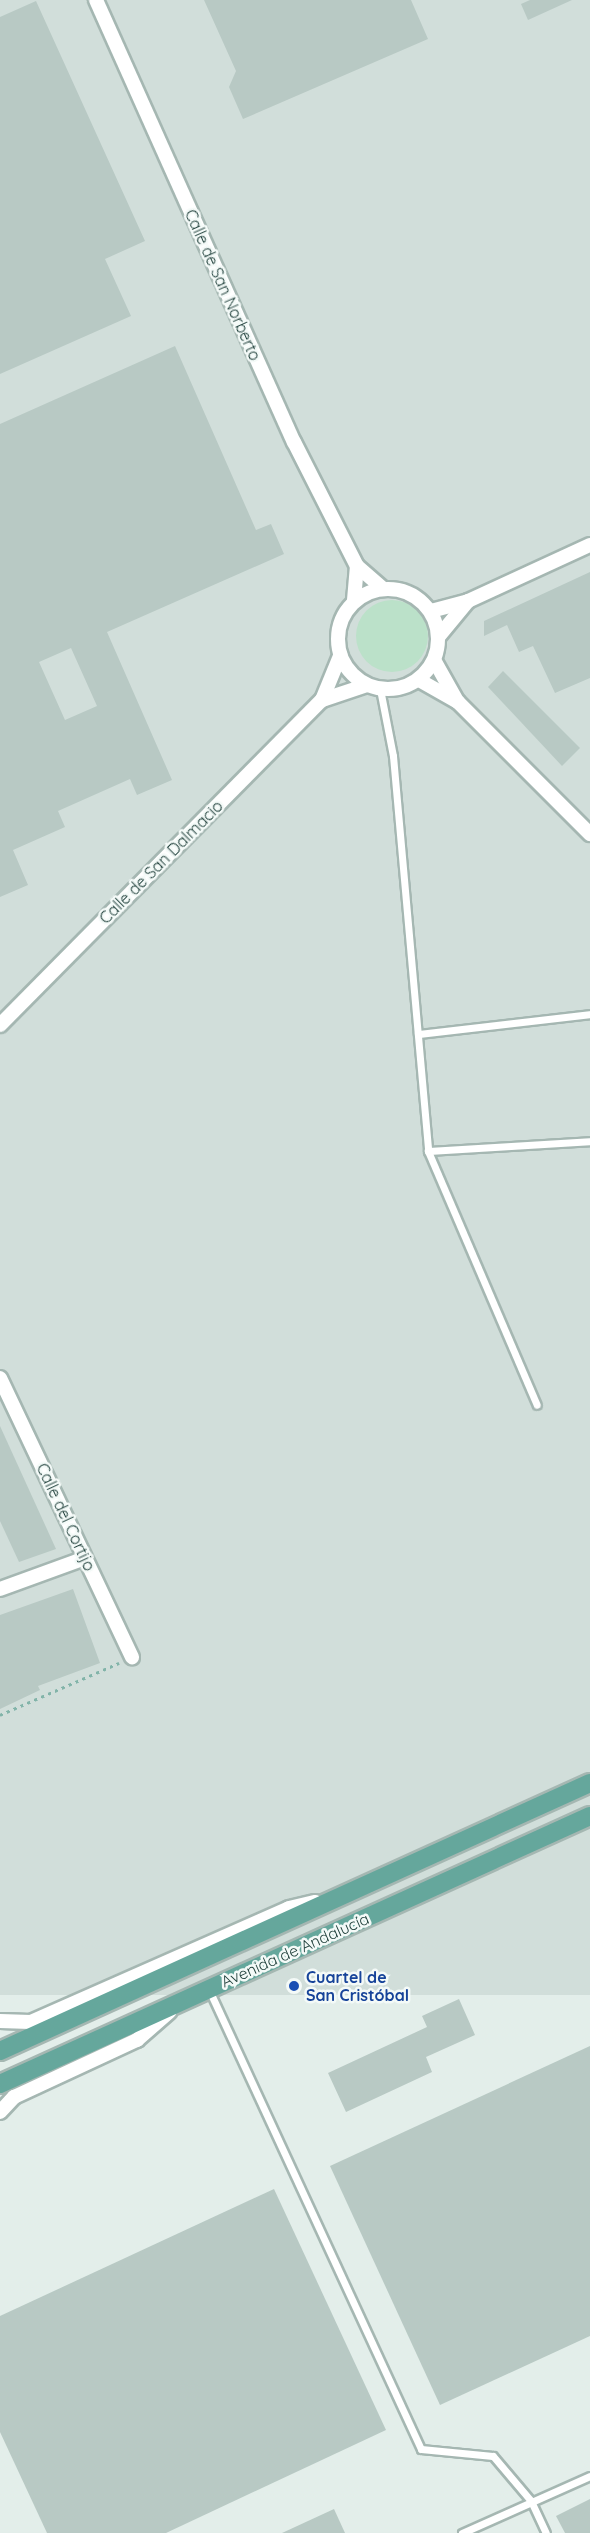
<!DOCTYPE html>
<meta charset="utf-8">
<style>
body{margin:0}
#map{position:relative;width:590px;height:2533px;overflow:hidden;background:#e3eeea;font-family:Quicksand,sans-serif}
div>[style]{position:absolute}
.built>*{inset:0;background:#d1deda;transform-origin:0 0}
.green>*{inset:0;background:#bbe1c9}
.round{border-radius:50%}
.building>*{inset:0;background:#b8c9c4}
.path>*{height:3px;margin-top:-1.5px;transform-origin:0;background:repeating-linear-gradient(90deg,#82b4a9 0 3px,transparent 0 7.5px)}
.roads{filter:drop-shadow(2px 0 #a5b7b2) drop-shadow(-2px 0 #a5b7b2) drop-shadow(0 2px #a5b7b2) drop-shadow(0 -2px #a5b7b2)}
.lane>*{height:7px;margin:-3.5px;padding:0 3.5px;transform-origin:3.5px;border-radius:3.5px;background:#fff}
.street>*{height:14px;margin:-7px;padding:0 7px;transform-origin:7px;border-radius:7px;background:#fff}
.street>.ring{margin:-7px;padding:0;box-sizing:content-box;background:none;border:14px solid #fff;border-radius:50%}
.primary>*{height:18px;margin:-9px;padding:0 9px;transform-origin:9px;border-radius:9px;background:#65a79c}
.dots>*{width:16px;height:16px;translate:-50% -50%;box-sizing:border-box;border:3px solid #f4faf8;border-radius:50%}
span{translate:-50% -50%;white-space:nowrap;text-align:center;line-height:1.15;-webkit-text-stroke:5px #f4faf8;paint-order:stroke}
.street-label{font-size:16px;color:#21413c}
.transit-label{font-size:16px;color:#164399;font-weight:700}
.left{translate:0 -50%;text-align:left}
</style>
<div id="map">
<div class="built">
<div style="left:0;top:0;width:590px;height:1995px"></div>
</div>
<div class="green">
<div class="round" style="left:356px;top:600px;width:72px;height:72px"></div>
</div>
<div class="building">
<div style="clip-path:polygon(204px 0,411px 0,428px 39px,243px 119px,229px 87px,236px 71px)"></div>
<div style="clip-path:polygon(530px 0,572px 0,528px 20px,521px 4px)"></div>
<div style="clip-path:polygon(36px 1px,145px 241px,105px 259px,131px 316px,0 374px,0 17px)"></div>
<div style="clip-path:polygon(evenodd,175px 346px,256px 530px,271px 524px,284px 554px,107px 632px,172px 780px,137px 795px,130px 779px,58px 811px,65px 827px,13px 850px,28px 885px,0 897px,0 424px,175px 346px,71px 648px,97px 706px,65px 720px,39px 662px,71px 648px)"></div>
<div style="clip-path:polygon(590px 572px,590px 678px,555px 693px,533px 646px,519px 652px,507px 625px,484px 636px,484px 621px)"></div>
<div style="clip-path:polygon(503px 671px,580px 748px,562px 766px,488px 687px)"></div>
<div style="clip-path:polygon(0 1426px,56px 1549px,19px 1562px,0 1521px)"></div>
<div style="clip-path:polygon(73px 1589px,100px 1663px,38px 1686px,40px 1690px,0 1709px,0 1615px)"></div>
<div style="clip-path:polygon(459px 1999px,475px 2035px,426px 2057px,432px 2072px,346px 2112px,328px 2073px,427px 2027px,422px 2016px)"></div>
<div style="clip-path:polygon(590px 2046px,590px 2336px,440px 2405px,330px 2166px)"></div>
<div style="clip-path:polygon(274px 2189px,386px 2430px,166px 2533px,47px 2533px,0 2432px,0 2316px)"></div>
<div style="clip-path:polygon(590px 2499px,590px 2533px,565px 2533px,556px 2516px)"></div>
<div style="clip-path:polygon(334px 2509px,345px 2533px,282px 2533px)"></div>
</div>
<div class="path">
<div style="left:0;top:1715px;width:130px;rotate:-23.6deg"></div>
</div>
<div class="roads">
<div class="lane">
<div style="left:380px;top:689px;width:68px;rotate:79deg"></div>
<div style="left:393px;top:756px;width:397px;rotate:84.9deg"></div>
<div style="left:428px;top:1151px;width:276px;rotate:66.8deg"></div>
<div style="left:418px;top:1034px;width:173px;rotate:-6.6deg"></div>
<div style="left:428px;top:1151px;width:162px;rotate:-3.5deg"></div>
<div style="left:210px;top:1992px;width:503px;rotate:65.22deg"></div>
<div style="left:421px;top:2449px;width:72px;rotate:5.6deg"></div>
<div style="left:493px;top:2456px;width:59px;rotate:49.8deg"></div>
<div style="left:531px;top:2501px;width:35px;rotate:65deg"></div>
<div style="left:462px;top:2533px;width:140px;rotate:-24deg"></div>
</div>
<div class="street">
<div style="left:96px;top:0;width:484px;rotate:65.9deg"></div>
<div style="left:294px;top:442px;width:139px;rotate:63.1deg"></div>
<div style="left:357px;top:566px;width:32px;rotate:41deg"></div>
<div class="ring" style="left:338px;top:589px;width:86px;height:86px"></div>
<div style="left:354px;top:600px;width:34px;rotate:-85deg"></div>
<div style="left:431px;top:611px;width:38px;rotate:-15deg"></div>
<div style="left:468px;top:601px;width:134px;rotate:-24.7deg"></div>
<div style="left:439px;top:636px;width:45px;rotate:-50.4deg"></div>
<div style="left:434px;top:660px;width:47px;rotate:60.7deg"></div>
<div style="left:419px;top:680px;width:45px;rotate:29.4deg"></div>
<div style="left:458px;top:702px;width:187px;rotate:45deg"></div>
<div style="left:322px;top:700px;width:47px;rotate:-18.4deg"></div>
<div style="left:0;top:1025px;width:458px;rotate:-45.3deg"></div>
<div style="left:322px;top:700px;width:48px;rotate:-67.8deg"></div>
<div style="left:0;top:1378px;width:309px;rotate:64.7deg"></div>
<div style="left:0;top:1589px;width:90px;rotate:-20deg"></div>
<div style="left:0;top:2021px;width:31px;rotate:2deg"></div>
<div style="left:31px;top:2022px;width:282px;rotate:-23.8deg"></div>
<div style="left:289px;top:1908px;width:27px;rotate:-13deg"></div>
<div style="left:0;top:2112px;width:21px;rotate:-47deg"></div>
<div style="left:14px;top:2097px;width:136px;rotate:-24.9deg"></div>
<div style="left:137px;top:2040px;width:43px;rotate:-41.2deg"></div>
</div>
<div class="primary">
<div style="left:0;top:2051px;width:648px;rotate:-24.43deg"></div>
<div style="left:0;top:2084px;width:648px;rotate:-24.43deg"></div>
</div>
</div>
<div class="dots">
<div style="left:294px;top:1986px;background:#1a4fb4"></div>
</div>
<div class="street-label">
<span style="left:223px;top:285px;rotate:66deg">Calle de San Norberto</span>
<span style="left:161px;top:862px;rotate:-45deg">Calle de San Dalmacio</span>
<span style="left:66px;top:1517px;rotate:65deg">Calle del Cortijo</span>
<span style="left:295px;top:1950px;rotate:-24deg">Avenida de Andalucía</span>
</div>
<div class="transit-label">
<span class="left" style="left:306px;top:1986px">Cuartel de<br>San Cristóbal</span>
</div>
</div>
